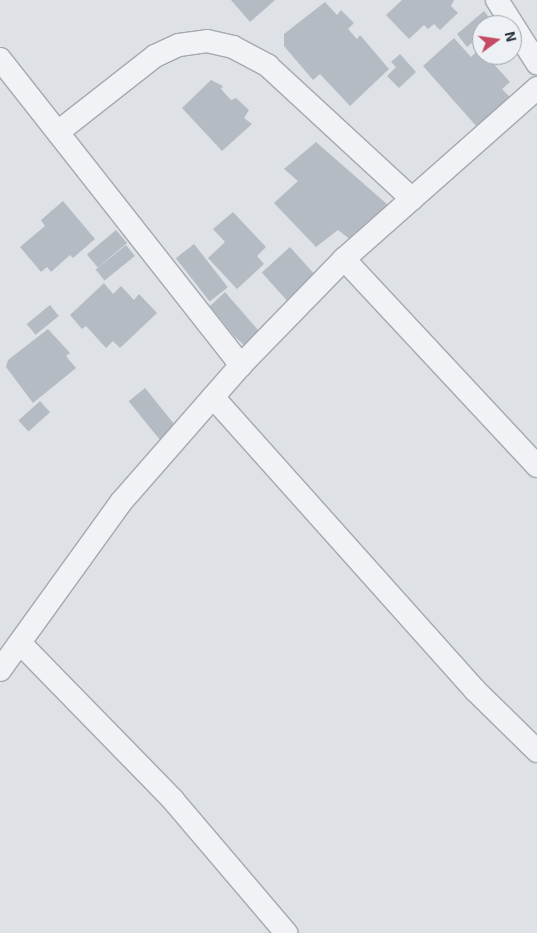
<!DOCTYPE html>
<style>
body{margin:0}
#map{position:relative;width:537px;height:933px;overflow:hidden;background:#dee2e6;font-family:"Exo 2",sans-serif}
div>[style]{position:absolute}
.building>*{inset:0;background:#b5bbc3;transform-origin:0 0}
.roads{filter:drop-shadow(1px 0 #a4a9b0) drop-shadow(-1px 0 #a4a9b0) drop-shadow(0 1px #a4a9b0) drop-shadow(0 -1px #a4a9b0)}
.street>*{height:22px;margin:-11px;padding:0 11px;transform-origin:11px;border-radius:11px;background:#f0f2f5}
span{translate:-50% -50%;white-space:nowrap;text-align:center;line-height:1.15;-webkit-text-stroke:4px #edf0f4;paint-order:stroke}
.north{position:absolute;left:472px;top:15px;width:50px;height:50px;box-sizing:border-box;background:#edf0f4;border:1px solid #9ea4aa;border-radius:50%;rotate:76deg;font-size:14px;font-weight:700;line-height:20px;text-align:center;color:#28313c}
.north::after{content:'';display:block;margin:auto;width:18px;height:22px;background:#c44a64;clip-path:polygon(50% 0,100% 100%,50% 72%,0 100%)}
</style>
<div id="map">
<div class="building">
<div style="clip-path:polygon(231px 0,275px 0,250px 22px)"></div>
<div style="clip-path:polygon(402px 0,454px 0,451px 6px,458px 13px,440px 30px,434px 24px,428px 29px,424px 25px,409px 39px,386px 15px)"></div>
<div style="clip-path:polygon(325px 2px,337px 15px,341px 10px,354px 23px,348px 29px,357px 39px,360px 35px,389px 69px,350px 106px,320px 74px,313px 80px,284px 46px,284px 34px)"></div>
<div style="clip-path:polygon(484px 11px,494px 24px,482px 25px,482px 34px,467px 47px,457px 34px)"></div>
<div style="clip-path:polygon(454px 38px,471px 57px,477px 51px,488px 64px,491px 61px,510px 82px,502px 89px,511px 98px,478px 128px,423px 66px)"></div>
<div style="clip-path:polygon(400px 54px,416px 72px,399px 88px,387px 76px,396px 67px,391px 62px)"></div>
<div style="clip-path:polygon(211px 80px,223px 86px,221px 89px,231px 100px,236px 98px,249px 110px,244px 118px,252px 124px,222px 151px,182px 108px)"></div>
<div style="clip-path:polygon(316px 142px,388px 205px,355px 243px,338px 230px,316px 247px,274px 203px,298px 181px,284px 169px)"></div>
<div style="clip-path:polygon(63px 201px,95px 239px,73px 258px,70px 255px,51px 272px,47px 267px,41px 272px,20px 247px,45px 226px,41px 220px)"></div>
<div style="clip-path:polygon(233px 212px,266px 247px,257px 256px,264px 264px,237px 289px,208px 258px,225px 242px,213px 229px)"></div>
<div style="left:116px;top:230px;width:17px;height:38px;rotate:50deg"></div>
<div style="left:194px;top:244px;width:55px;height:23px;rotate:52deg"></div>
<div style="left:126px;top:245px;width:14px;height:39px;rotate:51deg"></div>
<div style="left:290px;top:247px;width:43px;height:38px;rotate:48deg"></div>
<div style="clip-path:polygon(104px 283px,113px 294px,121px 286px,134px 300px,139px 294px,157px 313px,120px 348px,113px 341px,106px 348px,86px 326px,82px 329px,70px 315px)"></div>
<div style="clip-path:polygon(225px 292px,265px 338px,253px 346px,244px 345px,234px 336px,210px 306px)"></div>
<div style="left:50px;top:305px;width:14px;height:30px;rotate:51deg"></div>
<div style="clip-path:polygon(48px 329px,70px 353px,66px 356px,76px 368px,33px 403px,6px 367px,8px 360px)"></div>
<div style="left:145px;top:388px;width:64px;height:21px;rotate:51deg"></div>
<div style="left:40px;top:401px;width:15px;height:29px;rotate:48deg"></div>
</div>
<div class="roads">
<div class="street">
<div style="left:497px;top:0;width:75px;rotate:57.6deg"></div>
<div style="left:0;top:59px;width:390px;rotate:51.8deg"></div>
<div style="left:58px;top:132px;width:123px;rotate:-38.1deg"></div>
<div style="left:155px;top:56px;width:26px;rotate:-25deg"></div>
<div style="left:179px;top:45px;width:28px;rotate:-8deg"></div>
<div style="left:207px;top:41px;width:27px;rotate:13deg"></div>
<div style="left:233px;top:47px;width:40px;rotate:28deg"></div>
<div style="left:268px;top:66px;width:196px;rotate:42.7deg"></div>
<div style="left:344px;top:259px;width:283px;rotate:47deg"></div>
<div style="left:213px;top:397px;width:393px;rotate:48.2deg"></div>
<div style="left:475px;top:690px;width:87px;rotate:44.5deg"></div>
<div style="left:21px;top:644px;width:218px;rotate:45.7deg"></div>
<div style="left:173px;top:800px;width:175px;rotate:49.6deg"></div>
<div style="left:0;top:670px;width:208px;rotate:-54.2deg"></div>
<div style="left:122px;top:501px;width:181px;rotate:-48.8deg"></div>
<div style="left:241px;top:365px;width:148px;rotate:-45.8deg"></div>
<div style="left:344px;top:259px;width:258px;rotate:-41.5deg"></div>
</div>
</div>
<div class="north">N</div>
</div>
